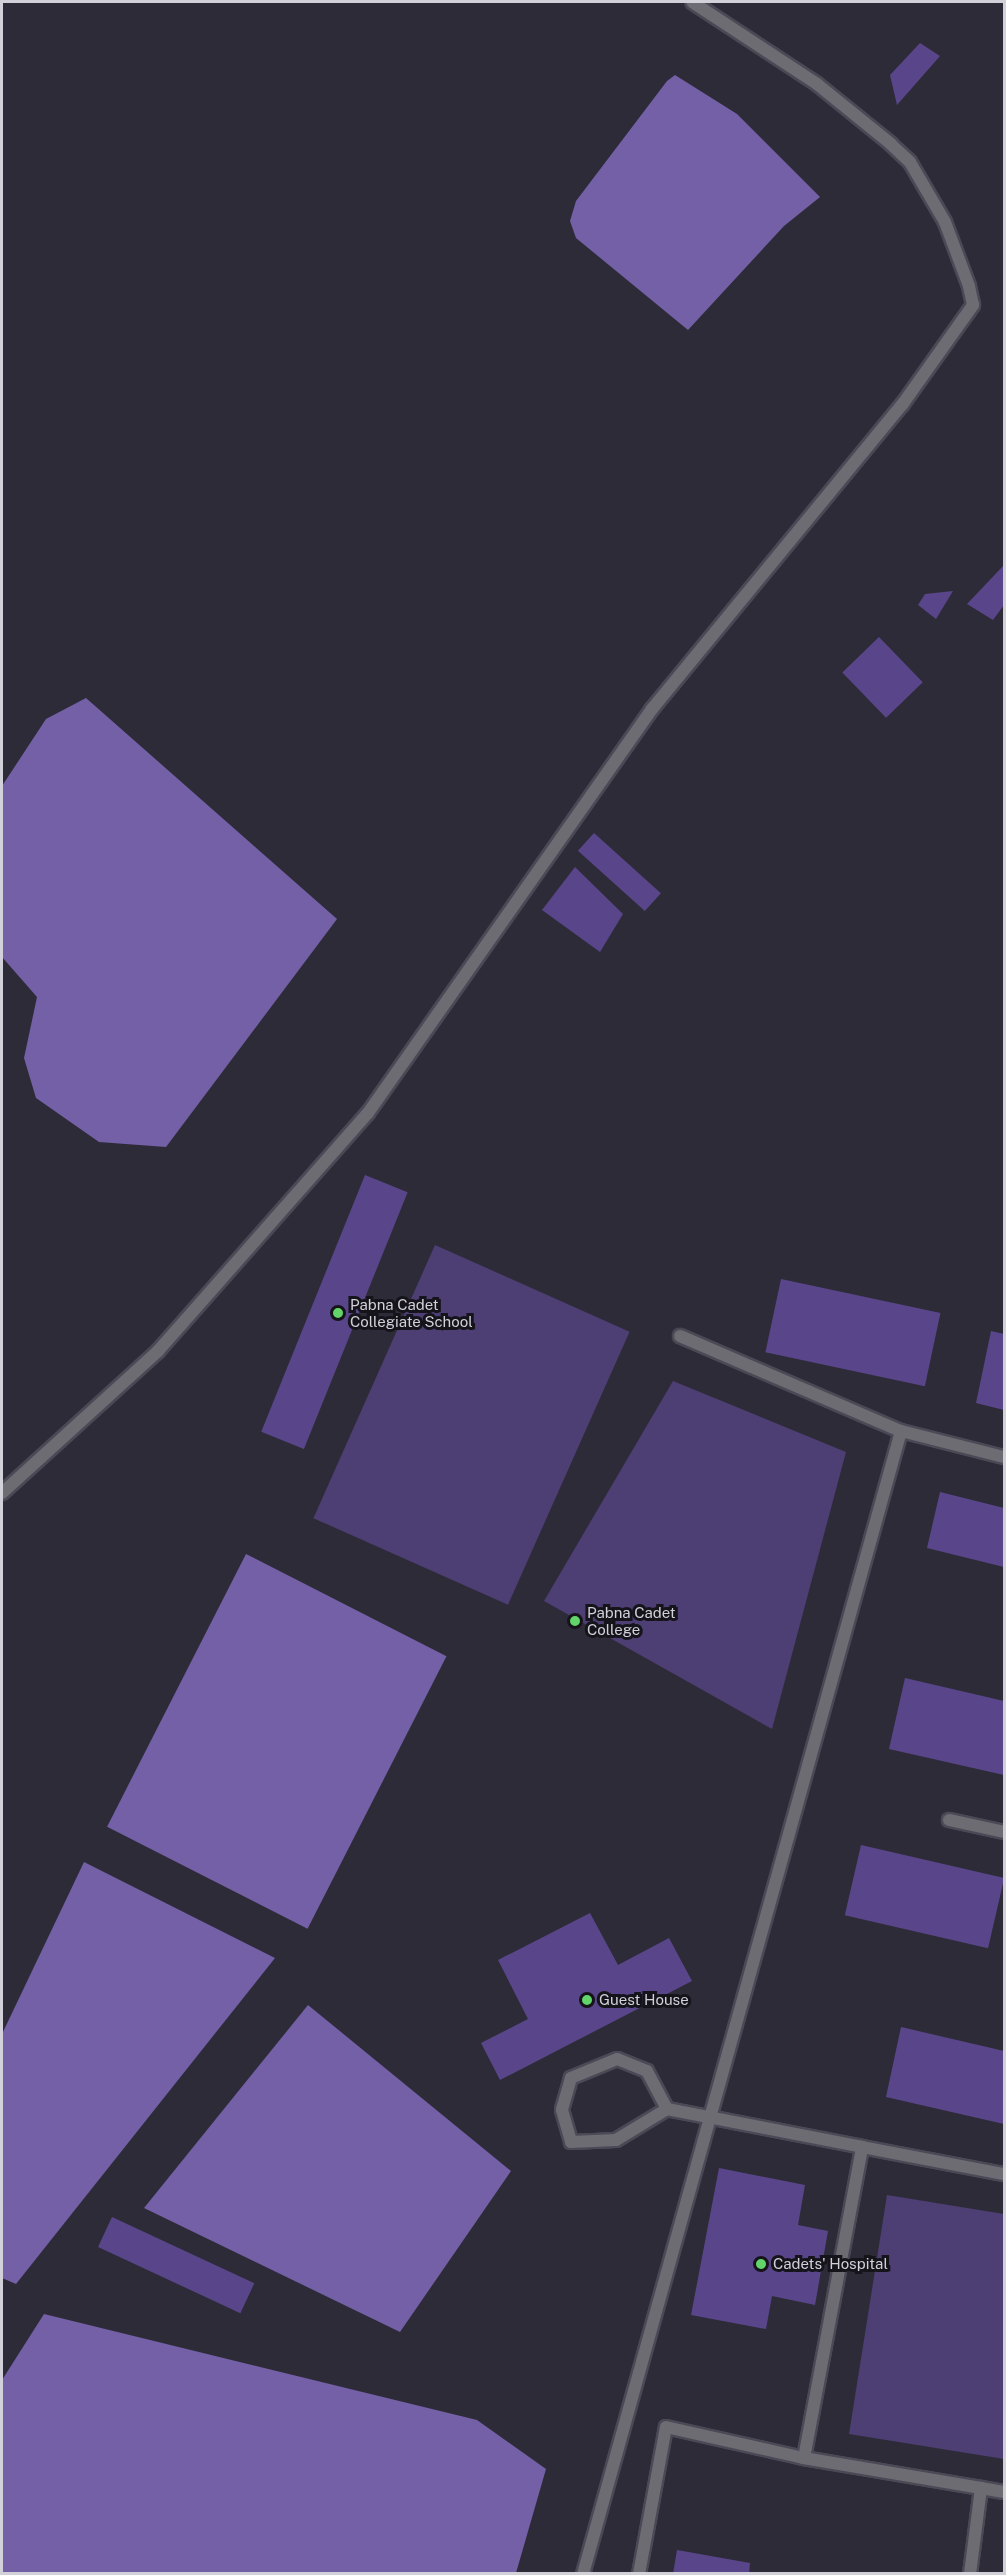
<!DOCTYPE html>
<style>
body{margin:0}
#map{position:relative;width:1006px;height:2575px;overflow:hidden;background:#2e2b39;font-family:"Public Sans",sans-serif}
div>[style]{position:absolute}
.green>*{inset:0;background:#4d3e73;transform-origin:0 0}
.water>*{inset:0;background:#7360a6;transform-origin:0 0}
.building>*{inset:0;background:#59468a;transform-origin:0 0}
.roads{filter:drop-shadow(2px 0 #4c4956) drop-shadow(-2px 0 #4c4956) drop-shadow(0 2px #4c4956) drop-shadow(0 -2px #4c4956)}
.lane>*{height:12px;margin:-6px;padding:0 6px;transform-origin:6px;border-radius:6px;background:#6d6c73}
.street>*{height:12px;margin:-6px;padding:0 6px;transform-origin:6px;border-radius:6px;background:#6d6c73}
.dots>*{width:16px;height:16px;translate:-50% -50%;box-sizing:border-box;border:3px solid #16141b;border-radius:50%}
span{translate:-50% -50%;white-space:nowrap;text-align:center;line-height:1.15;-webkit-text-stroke:6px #16141b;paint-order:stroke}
.poi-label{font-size:15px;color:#d2d0d9}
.left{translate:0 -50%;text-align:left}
.frame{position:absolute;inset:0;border:3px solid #d2d0d9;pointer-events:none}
</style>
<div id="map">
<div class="green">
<div style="left:435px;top:1245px;width:213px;height:299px;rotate:24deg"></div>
<div style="clip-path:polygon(673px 1381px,846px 1452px,772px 1729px,544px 1601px)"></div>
<div style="clip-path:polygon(887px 2195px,1004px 2214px,1004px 2459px,849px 2434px)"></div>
</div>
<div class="water">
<div style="clip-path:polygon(675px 75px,737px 114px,820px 197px,784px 226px,688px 330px,576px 238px,570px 221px,576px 201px,667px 81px)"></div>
<div style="clip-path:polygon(86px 698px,337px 919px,166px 1147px,99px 1142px,36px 1098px,24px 1058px,37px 997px,2px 957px,2px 786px,46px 719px)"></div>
<div style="left:246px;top:1554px;width:225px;height:306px;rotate:27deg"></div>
<div style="clip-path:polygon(84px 1862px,275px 1958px,16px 2284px,2px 2278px,2px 2034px)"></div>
<div style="clip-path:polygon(308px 2005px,511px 2171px,400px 2332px,144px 2208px)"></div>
<div style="clip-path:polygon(44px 2314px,477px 2420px,546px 2469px,516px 2573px,2px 2573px,2px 2380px)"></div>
</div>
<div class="building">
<div style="clip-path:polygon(920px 43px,940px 56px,897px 105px,890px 75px)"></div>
<div style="clip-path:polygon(1004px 565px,1004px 605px,993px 620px,967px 604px)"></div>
<div style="clip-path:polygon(953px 591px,936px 619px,918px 605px,925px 594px)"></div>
<div style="left:879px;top:637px;width:63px;height:51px;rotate:46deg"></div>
<div style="left:594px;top:833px;width:90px;height:24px;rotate:42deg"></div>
<div style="clip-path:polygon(575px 867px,623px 914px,600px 952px,542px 910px)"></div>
<div style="left:365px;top:1175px;width:46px;height:277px;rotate:22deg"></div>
<div style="left:781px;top:1279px;width:163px;height:75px;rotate:12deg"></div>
<div style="clip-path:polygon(991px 1331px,1004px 1334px,1004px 1410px,976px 1403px)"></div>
<div style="clip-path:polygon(940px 1492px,1004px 1508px,1004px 1567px,927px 1548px)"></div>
<div style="clip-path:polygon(905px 1678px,1004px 1701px,1004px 1775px,889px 1749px)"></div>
<div style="left:861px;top:1845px;width:147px;height:72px;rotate:13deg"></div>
<div style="clip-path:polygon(590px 1913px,618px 1965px,669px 1938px,692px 1981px,500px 2080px,481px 2043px,528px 2019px,498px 1960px)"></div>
<div style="clip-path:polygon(901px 2027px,1004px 2051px,1004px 2124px,886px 2097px)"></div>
<div style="clip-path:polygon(719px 2168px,805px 2185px,798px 2225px,828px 2231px,815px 2305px,772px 2296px,766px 2329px,691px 2315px)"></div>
<div style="left:112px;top:2217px;width:157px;height:33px;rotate:25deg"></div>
<div style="clip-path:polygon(677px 2550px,750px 2563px,749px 2574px,673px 2574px)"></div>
</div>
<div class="roads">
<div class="lane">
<div style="left:680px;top:1336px;width:241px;rotate:23.3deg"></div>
<div style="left:949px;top:1820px;width:56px;rotate:12.3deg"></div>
<div style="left:667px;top:2109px;width:43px;rotate:-117.8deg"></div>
<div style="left:647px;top:2071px;width:32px;rotate:-158deg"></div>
<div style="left:617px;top:2059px;width:50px;rotate:157.6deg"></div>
<div style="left:571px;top:2078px;width:33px;rotate:106deg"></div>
<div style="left:562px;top:2110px;width:33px;rotate:74deg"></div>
<div style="left:571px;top:2142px;width:45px;rotate:-2.5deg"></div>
<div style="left:616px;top:2140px;width:60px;rotate:-31.3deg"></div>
<div style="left:667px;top:2109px;width:199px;rotate:11deg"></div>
<div style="left:981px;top:2488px;width:180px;rotate:-170.4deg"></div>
<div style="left:804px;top:2458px;width:316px;rotate:-79.4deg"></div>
<div style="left:862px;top:2147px;width:145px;rotate:10.8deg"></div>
<div style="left:583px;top:2574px;width:1186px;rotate:-74.45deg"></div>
<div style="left:901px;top:1431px;width:106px;rotate:14.2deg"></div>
<div style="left:639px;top:2574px;width:149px;rotate:-79.6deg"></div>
<div style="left:666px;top:2427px;width:141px;rotate:12.7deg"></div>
<div style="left:970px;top:2574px;width:87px;rotate:-82.7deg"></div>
<div style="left:981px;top:2488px;width:23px;rotate:10deg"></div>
</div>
<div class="street">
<div style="left:2px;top:1493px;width:211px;rotate:-42.3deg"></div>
<div style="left:158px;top:1351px;width:317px;rotate:-48.6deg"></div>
<div style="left:368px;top:1113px;width:494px;rotate:-54.9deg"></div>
<div style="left:652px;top:709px;width:394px;rotate:-50.6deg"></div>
<div style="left:902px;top:405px;width:123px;rotate:-54.6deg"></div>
<div style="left:973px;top:305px;width:19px;rotate:-102deg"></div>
<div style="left:969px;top:286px;width:68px;rotate:-110.6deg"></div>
<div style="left:945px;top:222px;width:69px;rotate:-120.3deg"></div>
<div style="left:910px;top:162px;width:26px;rotate:-137deg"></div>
<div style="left:891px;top:144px;width:95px;rotate:-141deg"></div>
<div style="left:817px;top:84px;width:149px;rotate:-146.7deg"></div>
</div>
</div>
<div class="dots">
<div style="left:338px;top:1313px;background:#62d469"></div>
<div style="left:575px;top:1621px;background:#62d469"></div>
<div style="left:587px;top:2000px;background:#62d469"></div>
<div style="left:761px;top:2264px;background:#62d469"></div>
</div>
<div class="poi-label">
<span class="left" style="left:350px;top:1313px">Pabna Cadet<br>Collegiate School</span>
<span class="left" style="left:587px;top:1621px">Pabna Cadet<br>College</span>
<span class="left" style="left:599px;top:2000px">Guest House</span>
<span class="left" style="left:773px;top:2264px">Cadets' Hospital</span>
</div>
<div class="frame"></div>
</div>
